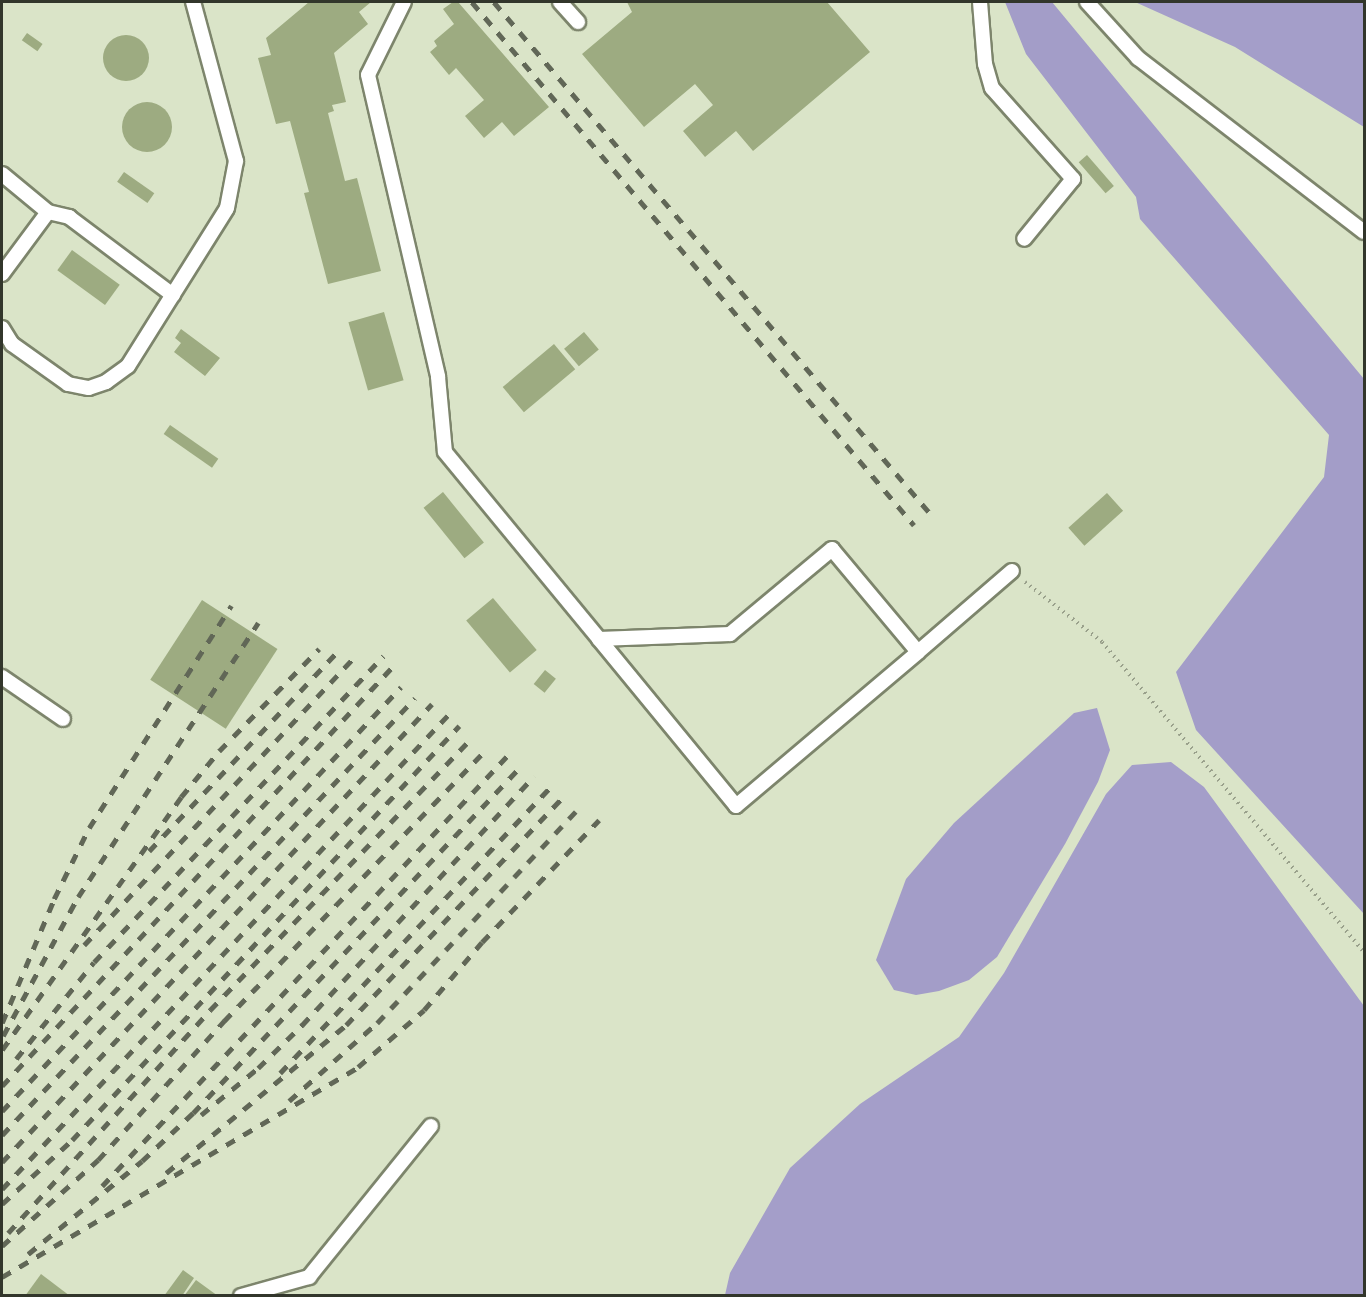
<!DOCTYPE html>
<style>
body{margin:0}
#map{position:relative;width:1366px;height:1297px;overflow:hidden;background:#dae4c8;font-family:Manrope,sans-serif}
div>[style]{position:absolute}
.forest>*{inset:0;background:#a39dc8}
.water>*{inset:0;background:#a49ec9}
.building>*{inset:0;background:#9dab81;transform-origin:0 0}
.round{border-radius:50%}
.path>*{height:4px;margin-top:-2px;transform-origin:0;background:repeating-linear-gradient(90deg,#99a08b 0 1.5px,transparent 0 6px)}
.roads{filter:drop-shadow(2px 0 #7d856c) drop-shadow(-2px 0 #7d856c) drop-shadow(0 2px #7d856c) drop-shadow(0 -2px #7d856c)}
.lane>*{height:14px;margin:-7px;padding:0 7px;transform-origin:7px;border-radius:7px;background:#fff}
.rail>*{height:4.5px;margin-top:-2.25px;transform-origin:0;background:repeating-linear-gradient(90deg,#616757 0 10px,transparent 0 20px)}
span{translate:-50% -50%;white-space:nowrap;text-align:center;line-height:1.15;-webkit-text-stroke:4.5px #dae4c8;paint-order:stroke}
.frame{position:absolute;inset:0;border:3px solid #32362b;pointer-events:none}
</style>
<div id="map">
<div class="forest">
<div style="clip-path:polygon(1005px 2px,1052px 2px,1364px 379px,1364px 914px,1196px 730px,1176px 672px,1324px 477px,1329px 435px,1140px 219px,1136px 197px,1026px 54px)"></div>
<div style="clip-path:polygon(1097px 708px,1110px 750px,1098px 782px,1065px 844px,997px 957px,969px 980px,939px 991px,916px 995px,894px 990px,876px 960px,906px 879px,954px 823px,1074px 713px)"></div>
</div>
<div class="water">
<div style="clip-path:polygon(1135px 2px,1364px 2px,1364px 127px,1235px 47px)"></div>
<div style="clip-path:polygon(1171px 762px,1204px 787px,1364px 1006px,1364px 1295px,725px 1295px,730px 1273px,790px 1168px,860px 1104px,959px 1037px,1004px 973px,1106px 794px,1132px 765px)"></div>
</div>
<div class="building">
<div style="clip-path:polygon(309px 2px,371px 2px,359px 12px,368px 24px,334px 53px,346px 102px,332px 105px,334px 111px,328px 113px,345px 181px,357px 178px,381px 271px,328px 284px,304px 193px,309px 192px,290px 121px,276px 124px,258px 58px,271px 55px,266px 38px)"></div>
<div style="clip-path:polygon(453px 2px,458px 2px,549px 107px,514px 136px,502px 122px,484px 138px,465px 116px,484px 100px,456px 68px,449px 75px,430px 52px,437px 46px,434px 41px,454px 24px,443px 9px)"></div>
<div style="clip-path:polygon(627px 2px,827px 2px,870px 52px,753px 151px,736px 131px,705px 157px,683px 131px,713px 105px,695px 84px,644px 127px,582px 54px,632px 12px)"></div>
<div style="left:27px;top:33px;width:19px;height:9px;rotate:35deg"></div>
<div class="round" style="left:103px;top:35px;width:46px;height:46px"></div>
<div class="round" style="left:122px;top:102px;width:50px;height:50px"></div>
<div style="left:1087px;top:155px;width:41px;height:11px;rotate:49deg"></div>
<div style="left:124px;top:172px;width:37px;height:12px;rotate:35deg"></div>
<div style="left:72px;top:250px;width:59px;height:25px;rotate:36deg"></div>
<div style="left:384px;top:312px;width:71px;height:37px;rotate:74deg"></div>
<div style="clip-path:polygon(181px 329px,220px 358px,205px 376px,174px 352px,181px 343px,175px 338px)"></div>
<div style="left:584px;top:332px;width:23px;height:26px;rotate:50deg"></div>
<div style="left:554px;top:344px;width:33px;height:67px;rotate:50deg"></div>
<div style="left:170px;top:425px;width:59px;height:11px;rotate:35deg"></div>
<div style="left:443px;top:492px;width:65px;height:25px;rotate:51deg"></div>
<div style="left:1107px;top:493px;width:24px;height:52px;rotate:48deg"></div>
<div style="left:493px;top:598px;width:68px;height:35px;rotate:50deg"></div>
<div style="left:202px;top:600px;width:90px;height:95px;rotate:33deg"></div>
<div style="left:545px;top:670px;width:14px;height:18px;rotate:39deg"></div>
<div style="clip-path:polygon(183px 1270px,194px 1278px,182px 1296px,164px 1296px)"></div>
<div style="clip-path:polygon(41px 1274px,70px 1296px,25px 1296px)"></div>
<div style="clip-path:polygon(196px 1280px,218px 1296px,184px 1296px)"></div>
</div>
<div class="path">
<div style="left:1025px;top:582px;width:98px;rotate:37.9deg"></div>
<div style="left:1102px;top:642px;width:406px;rotate:49.8deg"></div>
</div>
<div class="roads">
<div class="lane">
<div style="left:404px;top:2px;width:81px;rotate:116.3deg"></div>
<div style="left:368px;top:75px;width:310px;rotate:76.9deg"></div>
<div style="left:438px;top:377px;width:75px;rotate:84.7deg"></div>
<div style="left:445px;top:452px;width:242px;rotate:50.5deg"></div>
<div style="left:599px;top:639px;width:216px;rotate:50.6deg"></div>
<div style="left:736px;top:806px;width:238px;rotate:-40.2deg"></div>
<div style="left:918px;top:652px;width:134px;rotate:-129.9deg"></div>
<div style="left:832px;top:549px;width:133px;rotate:140.2deg"></div>
<div style="left:730px;top:634px;width:131px;rotate:177.8deg"></div>
<div style="left:560px;top:2px;width:27px;rotate:48deg"></div>
<div style="left:980px;top:2px;width:62px;rotate:85.4deg"></div>
<div style="left:985px;top:64px;width:25px;rotate:74deg"></div>
<div style="left:992px;top:88px;width:122px;rotate:48.3deg"></div>
<div style="left:1073px;top:179px;width:77px;rotate:129.2deg"></div>
<div style="left:1087px;top:2px;width:76px;rotate:47.7deg"></div>
<div style="left:1138px;top:58px;width:285px;rotate:37.6deg"></div>
<div style="left:2px;top:174px;width:60px;rotate:39.6deg"></div>
<div style="left:48px;top:212px;width:22px;rotate:13deg"></div>
<div style="left:69px;top:217px;width:130px;rotate:36.9deg"></div>
<div style="left:2px;top:274px;width:77px;rotate:-53.4deg"></div>
<div style="left:2px;top:328px;width:19px;rotate:58deg"></div>
<div style="left:12px;top:344px;width:69px;rotate:35.5deg"></div>
<div style="left:68px;top:384px;width:21px;rotate:11deg"></div>
<div style="left:89px;top:388px;width:18px;rotate:-19deg"></div>
<div style="left:106px;top:382px;width:27px;rotate:-36deg"></div>
<div style="left:128px;top:366px;width:186px;rotate:-57.9deg"></div>
<div style="left:227px;top:208px;width:48px;rotate:-79.2deg"></div>
<div style="left:236px;top:161px;width:165px;rotate:-105.1deg"></div>
<div style="left:918px;top:652px;width:124px;rotate:-40.8deg"></div>
<div style="left:2px;top:677px;width:74px;rotate:34.5deg"></div>
<div style="left:241px;top:1296px;width:71px;rotate:-15.6deg"></div>
<div style="left:309px;top:1277px;width:194px;rotate:-51.1deg"></div>
</div>
</div>
<div class="rail">
<div style="left:472px;top:2px;width:685px;rotate:49.8deg"></div>
<div style="left:494px;top:2px;width:670px;rotate:49.54deg"></div>
<div style="left:149px;top:851px;width:274px;rotate:-46.6deg"></div>
<div style="left:84px;top:945px;width:391px;rotate:-46.8deg"></div>
<div style="left:2px;top:1023px;width:134px;rotate:-67.2deg"></div>
<div style="left:54px;top:899px;width:79px;rotate:-63.8deg"></div>
<div style="left:89px;top:828px;width:264px;rotate:-57.4deg"></div>
<div style="left:3px;top:1036px;width:158px;rotate:-61.7deg"></div>
<div style="left:78px;top:897px;width:328px;rotate:-56.7deg"></div>
<div style="left:2px;top:1050px;width:310px;rotate:-54.7deg"></div>
<div style="left:181px;top:797px;width:60px;rotate:-50.4deg"></div>
<div style="left:219px;top:751px;width:143px;rotate:-45.6deg"></div>
<div style="left:16px;top:1059px;width:124px;rotate:-51.2deg"></div>
<div style="left:94px;top:962px;width:421px;rotate:-46.6deg"></div>
<div style="left:280px;top:1073px;width:395px;rotate:-46.6deg"></div>
<div style="left:2px;top:1086px;width:578px;rotate:-47.03deg"></div>
<div style="left:289px;top:1101px;width:118px;rotate:-41.6deg"></div>
<div style="left:377px;top:1023px;width:296px;rotate:-46.8deg"></div>
<div style="left:2px;top:1111px;width:582px;rotate:-46.74deg"></div>
<div style="left:201px;top:1115px;width:74px;rotate:-39.5deg"></div>
<div style="left:258px;top:1068px;width:62px;rotate:-44.3deg"></div>
<div style="left:302px;top:1025px;width:340px;rotate:-47deg"></div>
<div style="left:2px;top:1135px;width:601px;rotate:-46.62deg"></div>
<div style="left:2px;top:1162px;width:628px;rotate:-46.81deg"></div>
<div style="left:166px;top:1173px;width:233px;rotate:-39.4deg"></div>
<div style="left:346px;top:1025px;width:316px;rotate:-46.4deg"></div>
<div style="left:102px;top:1186px;width:591px;rotate:-46.71deg"></div>
<div style="left:2px;top:1189px;width:652px;rotate:-46.74deg"></div>
<div style="left:2px;top:1204px;width:95px;rotate:-42.4deg"></div>
<div style="left:72px;top:1140px;width:567px;rotate:-46.93deg"></div>
<div style="left:8px;top:1233px;width:301px;rotate:-47.8deg"></div>
<div style="left:210px;top:1010px;width:379px;rotate:-46.1deg"></div>
<div style="left:2px;top:1246px;width:129px;rotate:-41.9deg"></div>
<div style="left:98px;top:1160px;width:188px;rotate:-47.8deg"></div>
<div style="left:224px;top:1021px;width:378px;rotate:-46deg"></div>
<div style="left:28px;top:1254px;width:147px;rotate:-39.2deg"></div>
<div style="left:142px;top:1161px;width:70px;rotate:-43.3deg"></div>
<div style="left:193px;top:1113px;width:479px;rotate:-46.6deg"></div>
<div style="left:2px;top:1277px;width:413px;rotate:-30.5deg"></div>
<div style="left:358px;top:1067px;width:87px;rotate:-40.8deg"></div>
<div style="left:424px;top:1010px;width:89px;rotate:-49.5deg"></div>
<div style="left:482px;top:942px;width:169px;rotate:-46.2deg"></div>
</div>
<div class="frame"></div>
</div>
